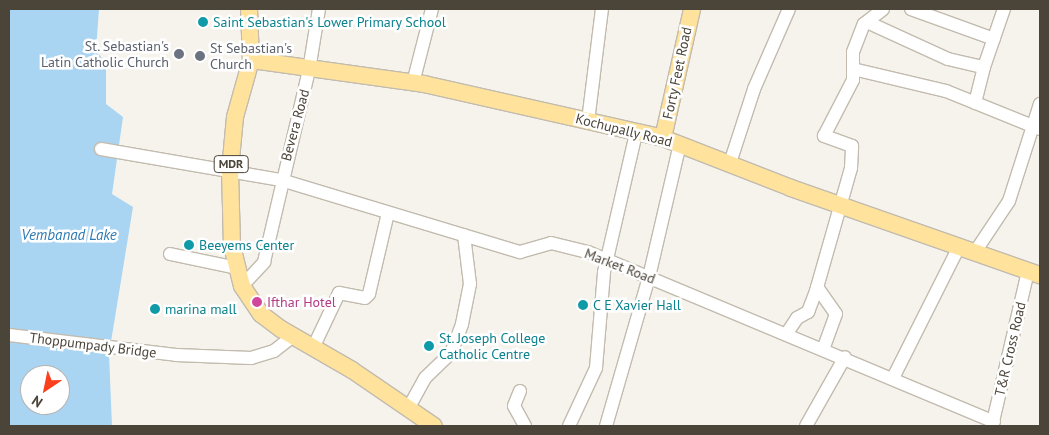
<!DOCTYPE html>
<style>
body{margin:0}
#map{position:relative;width:1049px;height:435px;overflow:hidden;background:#f6f3ec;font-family:"PT Sans",sans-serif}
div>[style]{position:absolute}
.water>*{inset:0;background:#a9d4f2}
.roads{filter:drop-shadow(1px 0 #c2bbae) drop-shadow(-1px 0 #c2bbae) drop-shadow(0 1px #c2bbae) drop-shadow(0 -1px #c2bbae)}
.minor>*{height:12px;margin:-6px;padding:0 6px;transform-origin:6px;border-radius:6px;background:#fff}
.major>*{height:16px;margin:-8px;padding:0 8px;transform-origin:8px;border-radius:8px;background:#ffe39c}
.dots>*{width:14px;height:14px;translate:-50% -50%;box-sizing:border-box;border:2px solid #fff;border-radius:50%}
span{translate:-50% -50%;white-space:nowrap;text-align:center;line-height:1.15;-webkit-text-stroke:5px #fff;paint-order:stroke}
.shield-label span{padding:1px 4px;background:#fff;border:1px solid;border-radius:4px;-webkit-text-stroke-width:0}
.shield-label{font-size:12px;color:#4b4439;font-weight:700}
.culture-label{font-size:14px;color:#0d838f}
.left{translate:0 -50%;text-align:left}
.worship-label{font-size:14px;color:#5b616d}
.right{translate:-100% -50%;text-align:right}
.street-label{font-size:14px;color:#4b4439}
.hotel-label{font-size:14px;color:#b23c85}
.water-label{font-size:15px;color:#2e7ab2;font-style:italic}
.frame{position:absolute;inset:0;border:10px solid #4b4439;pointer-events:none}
.north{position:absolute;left:20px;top:365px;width:50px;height:50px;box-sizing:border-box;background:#fff;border:1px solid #b7b4b0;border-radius:50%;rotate:214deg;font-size:14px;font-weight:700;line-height:20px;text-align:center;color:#4b4439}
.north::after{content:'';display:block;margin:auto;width:18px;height:22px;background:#fc3f1d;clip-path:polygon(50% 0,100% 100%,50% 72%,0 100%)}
</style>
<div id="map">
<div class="water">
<div style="clip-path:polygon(evenodd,9px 9px,99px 9px,96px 50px,106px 64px,106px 104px,123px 117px,112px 194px,133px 207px,109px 354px,112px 426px,9px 426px,9px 9px,30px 375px,60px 375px,60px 405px,30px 405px,30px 375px)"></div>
</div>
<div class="roads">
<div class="minor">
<div style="left:911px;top:9px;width:88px;rotate:19.9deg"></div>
<div style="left:867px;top:22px;width:89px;rotate:24.6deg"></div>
<div style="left:948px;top:59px;width:37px;rotate:13deg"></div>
<div style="left:984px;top:67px;width:37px;rotate:104deg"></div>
<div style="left:984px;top:67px;width:61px;rotate:-71deg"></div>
<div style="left:853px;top:69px;width:96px;rotate:13.3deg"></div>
<div style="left:946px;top:91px;width:101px;rotate:22deg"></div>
<div style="left:413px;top:83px;width:76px;rotate:-75.6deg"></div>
<div style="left:588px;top:121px;width:113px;rotate:-82.9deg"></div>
<div style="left:101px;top:149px;width:183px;rotate:9.8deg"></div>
<div style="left:281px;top:180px;width:250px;rotate:16.8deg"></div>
<div style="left:520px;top:252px;width:32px;rotate:-16deg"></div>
<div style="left:551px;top:243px;width:38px;rotate:14deg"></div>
<div style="left:588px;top:252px;width:440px;rotate:22.7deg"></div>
<div style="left:730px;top:163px;width:78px;rotate:-72deg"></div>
<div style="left:754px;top:89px;width:87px;rotate:-66.4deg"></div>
<div style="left:975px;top:252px;width:61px;rotate:-56.3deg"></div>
<div style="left:1009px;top:201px;width:102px;rotate:-72.3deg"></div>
<div style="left:170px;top:254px;width:68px;rotate:11.8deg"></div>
<div style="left:242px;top:286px;width:33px;rotate:-47deg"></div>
<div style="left:264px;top:262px;width:197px;rotate:-76.8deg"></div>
<div style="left:309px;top:70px;width:62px;rotate:-80.7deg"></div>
<div style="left:817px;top:287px;width:33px;rotate:55deg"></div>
<div style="left:836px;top:314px;width:37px;rotate:110deg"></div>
<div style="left:787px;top:333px;width:18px;rotate:-56deg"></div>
<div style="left:797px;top:318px;width:13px;rotate:-29deg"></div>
<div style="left:808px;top:312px;width:22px;rotate:-69deg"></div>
<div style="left:816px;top:291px;width:128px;rotate:-74.1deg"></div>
<div style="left:851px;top:168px;width:22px;rotate:-87deg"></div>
<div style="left:852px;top:146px;width:30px;rotate:-160deg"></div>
<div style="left:824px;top:136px;width:63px;rotate:-62.6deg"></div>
<div style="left:853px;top:80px;width:28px;rotate:-90deg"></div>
<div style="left:853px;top:52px;width:30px;rotate:-69deg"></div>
<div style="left:864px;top:24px;width:24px;rotate:-38deg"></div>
<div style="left:9px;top:335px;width:168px;rotate:6.8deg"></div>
<div style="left:176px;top:355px;width:75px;rotate:2.3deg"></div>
<div style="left:251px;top:358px;width:24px;rotate:-17deg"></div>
<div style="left:274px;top:351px;width:23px;rotate:-38deg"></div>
<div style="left:313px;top:348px;width:61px;rotate:-64.7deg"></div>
<div style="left:339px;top:293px;width:26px;rotate:11deg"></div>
<div style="left:365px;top:298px;width:6px;rotate:-45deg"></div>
<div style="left:369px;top:294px;width:83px;rotate:-76.8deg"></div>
<div style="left:893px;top:378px;width:147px;rotate:-63.3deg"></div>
<div style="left:520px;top:391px;width:16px;rotate:112deg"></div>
<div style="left:514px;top:406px;width:23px;rotate:61deg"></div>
<div style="left:409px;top:407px;width:33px;rotate:-61deg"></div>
<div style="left:425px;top:378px;width:36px;rotate:-44deg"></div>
<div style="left:451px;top:353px;width:31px;rotate:-69deg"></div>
<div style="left:462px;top:324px;width:41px;rotate:-78.7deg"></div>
<div style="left:470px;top:284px;width:49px;rotate:-97deg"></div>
<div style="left:569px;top:426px;width:64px;rotate:-65deg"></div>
<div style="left:596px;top:368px;width:96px;rotate:-85.2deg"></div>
<div style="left:604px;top:272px;width:143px;rotate:-77deg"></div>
<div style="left:606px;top:426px;width:155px;rotate:-73.9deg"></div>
<div style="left:649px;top:277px;width:137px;rotate:-76.9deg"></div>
<div style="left:806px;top:426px;width:79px;rotate:-60.5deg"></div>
<div style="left:992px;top:426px;width:159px;rotate:-76.9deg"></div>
</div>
<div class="major">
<div style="left:249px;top:9px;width:51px;rotate:87.8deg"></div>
<div style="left:251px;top:60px;width:59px;rotate:105.7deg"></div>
<div style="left:235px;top:117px;width:53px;rotate:95.4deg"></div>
<div style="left:230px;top:170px;width:76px;rotate:88.5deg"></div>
<div style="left:232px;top:246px;width:41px;rotate:76deg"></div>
<div style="left:242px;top:286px;width:34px;rotate:56deg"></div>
<div style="left:261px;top:314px;width:25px;rotate:37deg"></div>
<div style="left:281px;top:329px;width:82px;rotate:30deg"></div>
<div style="left:352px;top:370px;width:99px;rotate:34.3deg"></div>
<div style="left:251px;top:60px;width:175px;rotate:7.9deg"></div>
<div style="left:424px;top:84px;width:245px;rotate:12.7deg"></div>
<div style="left:663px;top:138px;width:137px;rotate:21.3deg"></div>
<div style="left:791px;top:188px;width:264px;rotate:19.3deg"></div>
<div style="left:663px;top:138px;width:132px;rotate:-77.3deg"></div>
</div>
</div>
<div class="dots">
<div style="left:203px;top:22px;background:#0f9aa8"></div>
<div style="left:179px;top:54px;background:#6b7280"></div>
<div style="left:200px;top:56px;background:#6b7280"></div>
<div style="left:189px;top:245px;background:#0f9aa8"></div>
<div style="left:257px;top:302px;background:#d1479c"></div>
<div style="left:583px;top:305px;background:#0f9aa8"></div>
<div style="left:155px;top:309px;background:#0f9aa8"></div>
<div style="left:429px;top:346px;background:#0f9aa8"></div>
</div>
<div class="shield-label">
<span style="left:231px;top:164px">MDR</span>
</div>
<div class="culture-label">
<span class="left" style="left:213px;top:22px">Saint Sebastian's Lower Primary School</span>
<span class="left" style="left:199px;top:245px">Beeyems Center</span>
<span class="left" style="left:593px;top:305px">C E Xavier Hall</span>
<span class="left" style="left:165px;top:309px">marina mall</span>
<span class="left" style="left:439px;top:346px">St. Joseph College<br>Catholic Centre</span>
</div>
<div class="worship-label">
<span class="right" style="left:169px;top:54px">St. Sebastian's<br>Latin Catholic Church</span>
<span class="left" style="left:210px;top:56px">St Sebastian's<br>Church</span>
</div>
<div class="street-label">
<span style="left:677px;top:73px;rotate:-78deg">Forty Feet Road</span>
<span style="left:295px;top:125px;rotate:-75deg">Bevera Road</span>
<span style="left:624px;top:130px;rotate:14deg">Kochupally Road</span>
<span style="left:620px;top:266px;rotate:21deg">Market Road</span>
<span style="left:93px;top:345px;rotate:7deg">Thoppumpady Bridge</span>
<span style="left:1010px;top:349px;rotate:-77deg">T&amp;R Cross Road</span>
</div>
<div class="hotel-label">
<span class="left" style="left:267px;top:302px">Ifthar Hotel</span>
</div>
<div class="water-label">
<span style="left:69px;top:235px">Vembanad Lake</span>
</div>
<div class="frame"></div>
<div class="north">N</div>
</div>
